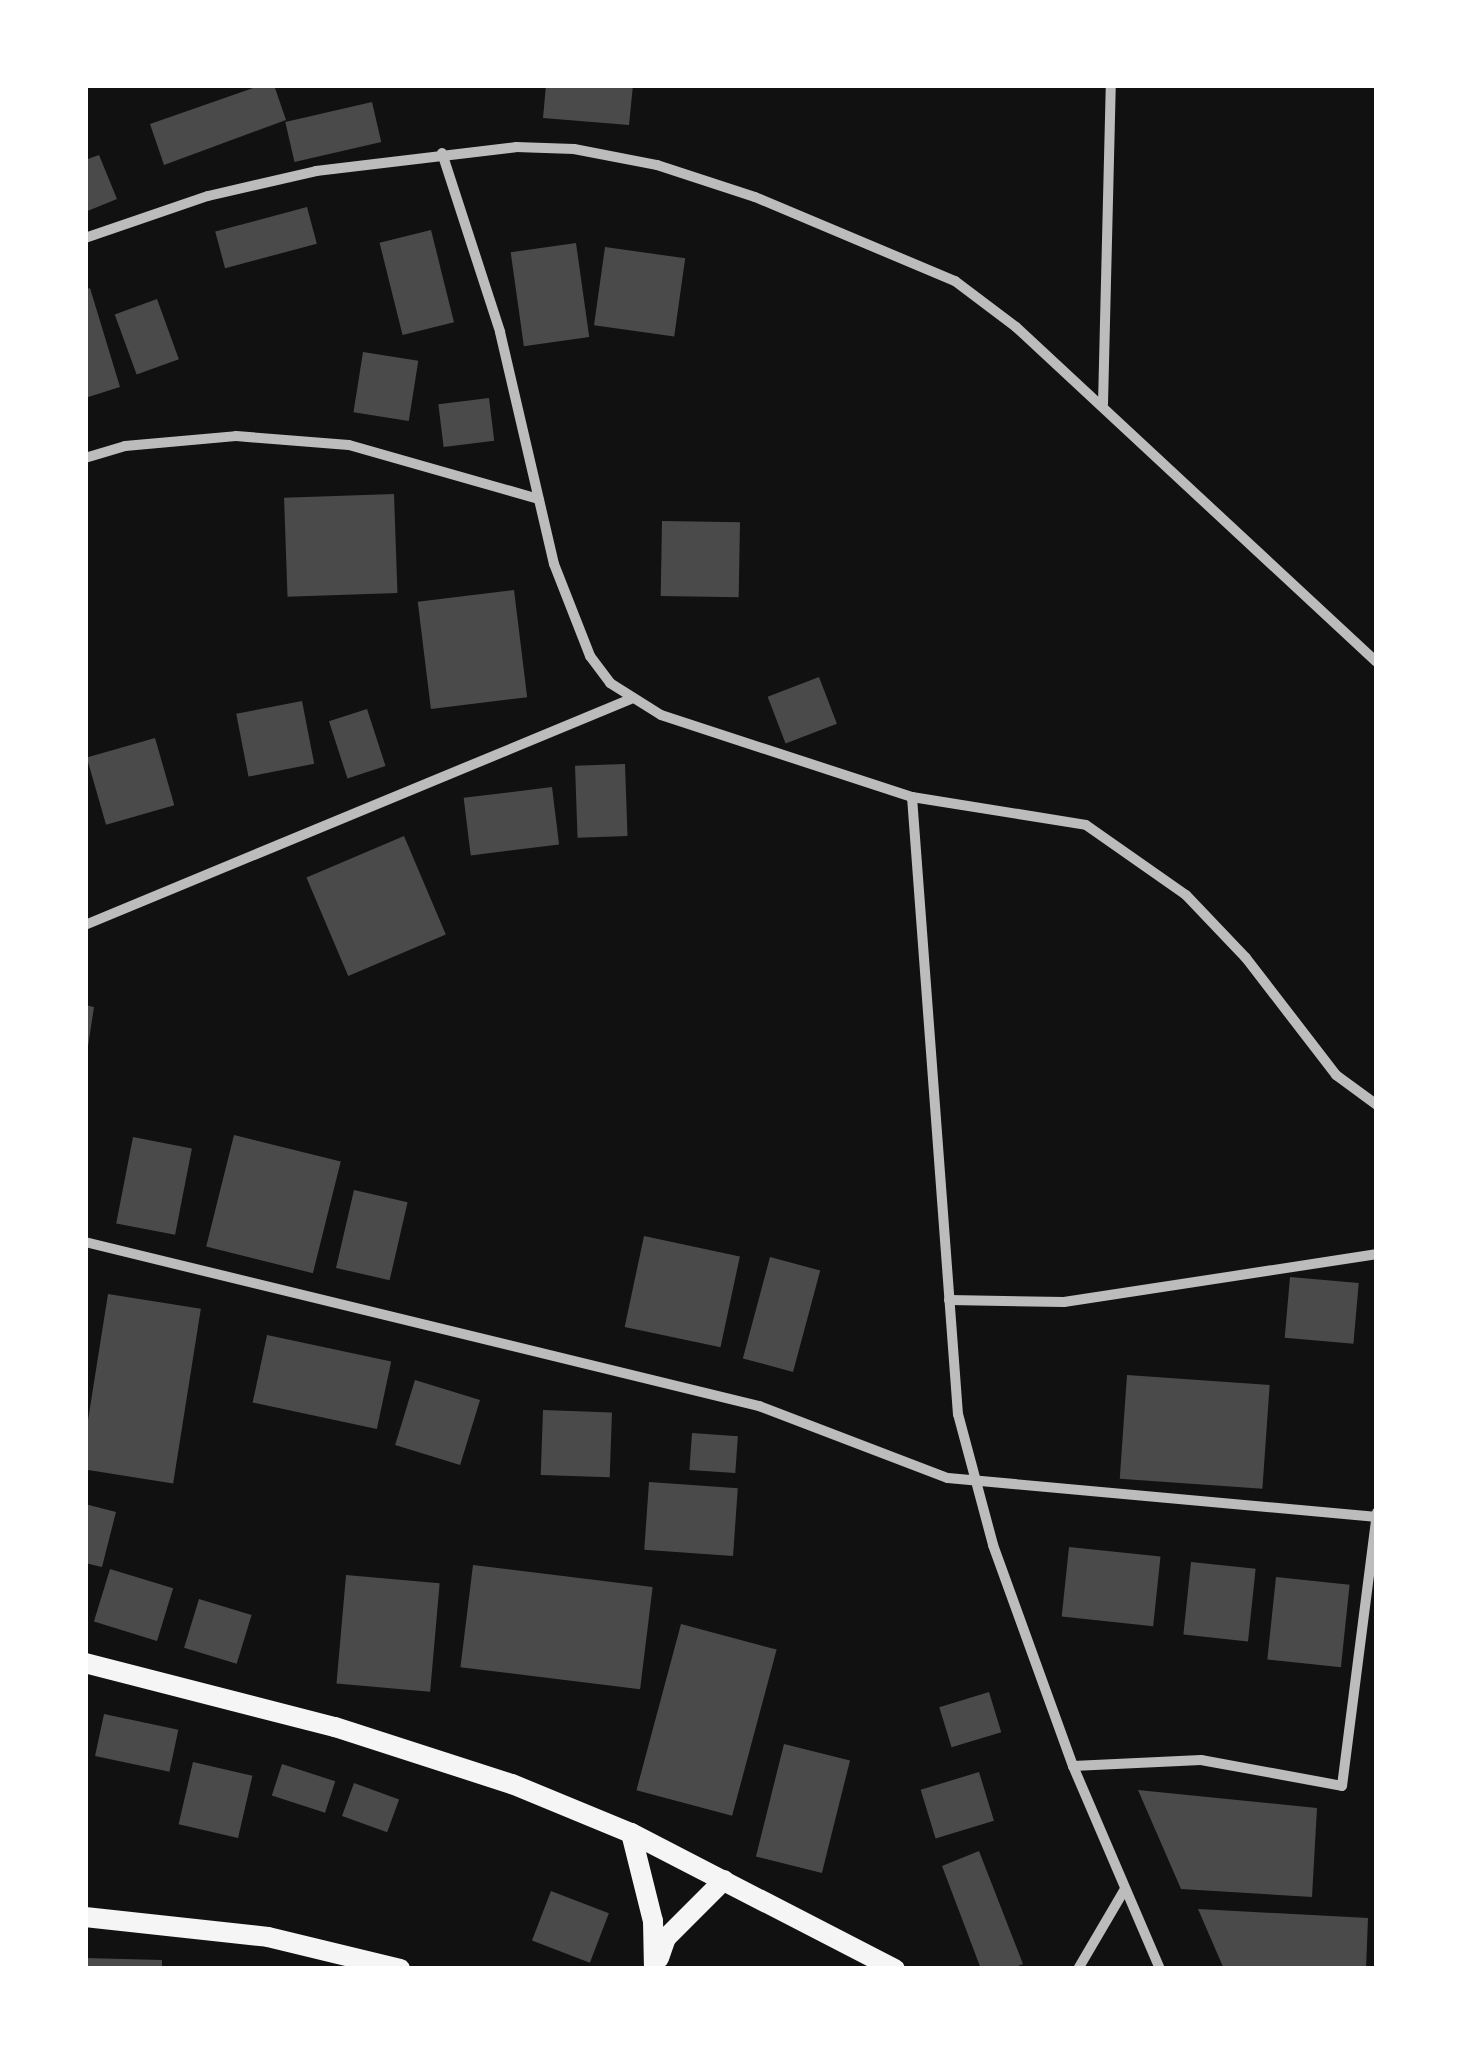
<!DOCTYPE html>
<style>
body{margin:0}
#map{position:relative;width:1462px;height:2054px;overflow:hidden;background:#111;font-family:"Sofia Sans Condensed",sans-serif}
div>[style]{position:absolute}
.building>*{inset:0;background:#4a4a4a;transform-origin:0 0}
.minor>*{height:10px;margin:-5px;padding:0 5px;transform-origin:5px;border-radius:5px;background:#bcbcbc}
.secondary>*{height:20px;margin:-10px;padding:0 10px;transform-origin:10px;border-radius:10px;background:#f5f5f5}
span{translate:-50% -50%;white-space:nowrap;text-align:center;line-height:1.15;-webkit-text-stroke:10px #fff;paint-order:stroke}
.frame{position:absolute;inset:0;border:88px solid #fff;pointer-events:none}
</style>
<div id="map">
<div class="building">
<div style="clip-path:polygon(262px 85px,274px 85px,286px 120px,164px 165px,150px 124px)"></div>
<div style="clip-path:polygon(546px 85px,633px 85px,629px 125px,543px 118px)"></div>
<div style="left:372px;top:102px;width:41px;height:89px;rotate:77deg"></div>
<div style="clip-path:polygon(99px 155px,117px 199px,85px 212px,85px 160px)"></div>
<div style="left:307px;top:207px;width:38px;height:95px;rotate:75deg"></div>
<div style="left:431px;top:230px;width:95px;height:53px;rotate:76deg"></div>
<div style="left:576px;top:243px;width:95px;height:66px;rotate:82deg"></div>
<div style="left:605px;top:247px;width:81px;height:79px;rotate:8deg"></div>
<div style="clip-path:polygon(90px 288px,120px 387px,85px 398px,85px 290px)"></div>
<div style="left:157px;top:299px;width:64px;height:45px;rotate:70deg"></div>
<div style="left:363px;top:352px;width:56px;height:61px;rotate:9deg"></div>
<div style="left:489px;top:398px;width:43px;height:51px;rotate:83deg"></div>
<div style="left:394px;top:494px;width:99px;height:110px;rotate:88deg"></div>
<div style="left:662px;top:521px;width:78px;height:75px;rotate:1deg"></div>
<div style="left:514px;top:590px;width:108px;height:97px;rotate:83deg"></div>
<div style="left:819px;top:677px;width:50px;height:55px;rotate:69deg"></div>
<div style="left:302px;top:701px;width:64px;height:67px;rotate:79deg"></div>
<div style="left:367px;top:709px;width:60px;height:40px;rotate:72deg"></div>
<div style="left:155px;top:738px;width:70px;height:71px;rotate:74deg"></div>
<div style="left:625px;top:764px;width:72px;height:50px;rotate:88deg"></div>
<div style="left:552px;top:787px;width:58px;height:89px;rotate:83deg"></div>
<div style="left:404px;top:836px;width:107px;height:106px;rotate:67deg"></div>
<div style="clip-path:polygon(85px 1005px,94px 1007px,87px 1053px,85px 1053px)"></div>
<div style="left:234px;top:1135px;width:110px;height:115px;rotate:14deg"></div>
<div style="left:133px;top:1137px;width:60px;height:88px;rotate:11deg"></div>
<div style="left:354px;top:1190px;width:55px;height:80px;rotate:13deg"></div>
<div style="left:644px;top:1236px;width:98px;height:93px;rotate:12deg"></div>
<div style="left:770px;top:1257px;width:52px;height:105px;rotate:15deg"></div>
<div style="left:1290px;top:1277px;width:69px;height:61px;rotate:5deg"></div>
<div style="left:108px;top:1294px;width:94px;height:177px;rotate:9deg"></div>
<div style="left:267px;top:1335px;width:127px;height:69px;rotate:12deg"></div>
<div style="left:1127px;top:1375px;width:143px;height:104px;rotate:4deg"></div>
<div style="left:415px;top:1380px;width:68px;height:68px;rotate:17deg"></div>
<div style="left:543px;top:1410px;width:69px;height:65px;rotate:2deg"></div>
<div style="left:692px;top:1433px;width:46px;height:37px;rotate:4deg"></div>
<div style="left:649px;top:1482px;width:89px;height:68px;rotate:4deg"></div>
<div style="clip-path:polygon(85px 1504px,116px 1512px,102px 1567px,85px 1563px)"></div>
<div style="left:1069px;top:1547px;width:92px;height:70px;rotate:6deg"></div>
<div style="left:1191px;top:1562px;width:65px;height:73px;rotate:6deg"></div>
<div style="left:473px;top:1565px;width:181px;height:103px;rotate:7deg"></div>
<div style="left:110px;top:1569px;width:66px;height:55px;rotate:17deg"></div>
<div style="left:346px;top:1575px;width:94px;height:109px;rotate:5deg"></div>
<div style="left:1276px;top:1577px;width:74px;height:83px;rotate:6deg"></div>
<div style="left:199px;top:1599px;width:55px;height:51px;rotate:17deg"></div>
<div style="left:681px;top:1624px;width:99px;height:172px;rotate:15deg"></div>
<div style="left:989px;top:1692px;width:42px;height:52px;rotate:73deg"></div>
<div style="left:104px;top:1714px;width:76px;height:43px;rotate:12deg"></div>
<div style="left:784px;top:1744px;width:68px;height:116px;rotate:14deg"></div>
<div style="left:193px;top:1762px;width:61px;height:64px;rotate:13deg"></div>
<div style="left:282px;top:1764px;width:56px;height:33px;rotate:18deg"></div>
<div style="left:979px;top:1772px;width:51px;height:61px;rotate:73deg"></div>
<div style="left:354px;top:1783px;width:48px;height:35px;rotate:20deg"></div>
<div style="clip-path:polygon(1138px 1790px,1317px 1808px,1312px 1897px,1181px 1889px)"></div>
<div style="clip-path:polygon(979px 1851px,1023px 1964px,1010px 1969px,981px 1969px,942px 1866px)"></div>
<div style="left:551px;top:1891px;width:62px;height:53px;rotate:21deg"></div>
<div style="clip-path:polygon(1198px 1909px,1368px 1918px,1366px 1969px,1224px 1969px)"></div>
<div style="clip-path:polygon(86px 1958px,162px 1960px,162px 1969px,86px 1969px)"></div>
</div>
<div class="minor">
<div style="left:442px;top:153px;width:188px;rotate:72deg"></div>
<div style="left:500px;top:332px;width:238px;rotate:76.9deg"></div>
<div style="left:554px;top:564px;width:99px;rotate:68.6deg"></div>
<div style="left:590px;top:656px;width:34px;rotate:53deg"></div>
<div style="left:610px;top:683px;width:60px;rotate:32.1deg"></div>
<div style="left:661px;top:715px;width:264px;rotate:18.1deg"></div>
<div style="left:912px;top:797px;width:176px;rotate:9.1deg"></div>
<div style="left:1086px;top:825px;width:122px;rotate:35deg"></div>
<div style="left:1186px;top:895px;width:87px;rotate:46.4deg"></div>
<div style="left:1246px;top:958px;width:148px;rotate:52.4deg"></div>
<div style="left:1336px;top:1075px;width:51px;rotate:36.2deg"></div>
<div style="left:85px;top:238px;width:130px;rotate:-18.9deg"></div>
<div style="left:208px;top:196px;width:111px;rotate:-13deg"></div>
<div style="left:316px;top:171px;width:201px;rotate:-6.8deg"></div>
<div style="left:516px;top:147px;width:58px;rotate:2deg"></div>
<div style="left:574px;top:149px;width:85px;rotate:10.9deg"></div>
<div style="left:657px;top:165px;width:103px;rotate:18.1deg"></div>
<div style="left:755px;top:197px;width:217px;rotate:22.8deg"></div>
<div style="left:955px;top:281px;width:76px;rotate:37deg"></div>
<div style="left:1016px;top:327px;width:492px;rotate:42.9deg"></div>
<div style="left:1103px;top:404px;width:319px;rotate:-88.6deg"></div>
<div style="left:85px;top:458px;width:42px;rotate:-16.7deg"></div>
<div style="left:125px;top:446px;width:111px;rotate:-5.1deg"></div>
<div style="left:236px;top:436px;width:113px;rotate:4.6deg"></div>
<div style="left:349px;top:445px;width:197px;rotate:15.9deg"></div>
<div style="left:912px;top:797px;width:619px;rotate:85.74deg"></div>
<div style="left:958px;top:1414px;width:136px;rotate:75deg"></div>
<div style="left:993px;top:1545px;width:235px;rotate:70.1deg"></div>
<div style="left:1073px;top:1766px;width:221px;rotate:66.8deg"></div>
<div style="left:85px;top:925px;width:591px;rotate:-22.49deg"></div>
<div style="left:85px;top:1242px;width:694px;rotate:13.68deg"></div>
<div style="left:759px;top:1406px;width:202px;rotate:20.9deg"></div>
<div style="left:948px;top:1478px;width:431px;rotate:5.2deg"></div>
<div style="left:949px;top:1300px;width:115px;rotate:1deg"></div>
<div style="left:1064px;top:1302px;width:317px;rotate:-8.7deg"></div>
<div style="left:1073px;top:1766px;width:128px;rotate:-2.7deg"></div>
<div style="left:1201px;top:1760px;width:143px;rotate:10.4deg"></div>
<div style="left:1342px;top:1786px;width:276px;rotate:-82.7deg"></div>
<div style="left:1078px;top:1969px;width:93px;rotate:-59.6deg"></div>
</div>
<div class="secondary">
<div style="left:85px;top:1663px;width:258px;rotate:14.4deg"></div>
<div style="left:335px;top:1727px;width:186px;rotate:17.9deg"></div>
<div style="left:512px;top:1784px;width:129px;rotate:22.4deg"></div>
<div style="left:631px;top:1833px;width:297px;rotate:27.3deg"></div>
<div style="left:631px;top:1833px;width:91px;rotate:76deg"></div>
<div style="left:653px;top:1921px;width:48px;rotate:88.8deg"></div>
<div style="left:85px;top:1917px;width:184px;rotate:6.2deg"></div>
<div style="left:268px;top:1937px;width:136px;rotate:13.6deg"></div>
<div style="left:659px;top:1958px;width:21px;rotate:-71deg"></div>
<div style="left:666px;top:1938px;width:82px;rotate:-45deg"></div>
</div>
<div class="frame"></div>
</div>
